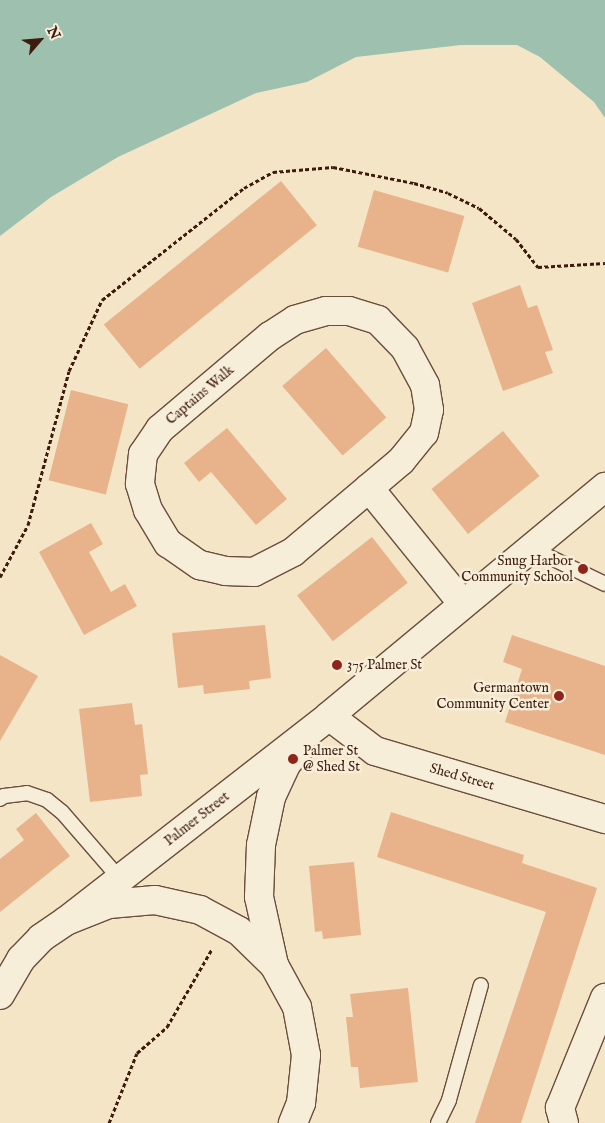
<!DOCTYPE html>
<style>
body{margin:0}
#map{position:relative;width:605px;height:1123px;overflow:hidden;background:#f3e5c6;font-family:"IM FELL English",serif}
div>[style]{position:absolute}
.water>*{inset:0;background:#9dc0af}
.building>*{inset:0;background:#e8b28b;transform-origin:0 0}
.path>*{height:3px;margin-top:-1.5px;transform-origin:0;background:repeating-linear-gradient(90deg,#3d1c0e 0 4px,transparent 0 6.5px)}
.roads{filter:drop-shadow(1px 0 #6a4e3c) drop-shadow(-1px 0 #6a4e3c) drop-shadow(0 1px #6a4e3c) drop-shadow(0 -1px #6a4e3c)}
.service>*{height:14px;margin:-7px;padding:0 7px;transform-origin:7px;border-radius:7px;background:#f7eeda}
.minor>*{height:28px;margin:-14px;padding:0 14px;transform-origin:14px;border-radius:14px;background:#f7eeda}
.tertiary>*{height:28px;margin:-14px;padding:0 14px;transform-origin:14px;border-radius:14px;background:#f7eeda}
.dots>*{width:14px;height:14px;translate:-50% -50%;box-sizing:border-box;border:2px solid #f7eeda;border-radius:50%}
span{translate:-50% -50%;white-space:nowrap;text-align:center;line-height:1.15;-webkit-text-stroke:5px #f7eeda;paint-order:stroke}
.street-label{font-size:14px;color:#3d1c0e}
.poi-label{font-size:14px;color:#3d1c0e}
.right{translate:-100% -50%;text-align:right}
.left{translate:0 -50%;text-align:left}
.north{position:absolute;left:15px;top:15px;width:50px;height:50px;-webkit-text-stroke:4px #f7eeda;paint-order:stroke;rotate:63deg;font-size:14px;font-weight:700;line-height:20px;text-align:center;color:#3d1c0e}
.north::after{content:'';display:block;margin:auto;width:18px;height:22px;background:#3d1c0e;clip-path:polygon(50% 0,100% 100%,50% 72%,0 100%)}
</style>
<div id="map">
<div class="water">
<div style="clip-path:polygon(0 0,605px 0,605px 118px,594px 102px,540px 57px,517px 45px,461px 45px,356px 57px,307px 82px,256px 93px,118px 157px,51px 197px,0 236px)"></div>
</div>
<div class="building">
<div style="left:281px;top:181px;width:57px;height:228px;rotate:51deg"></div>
<div style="left:374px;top:190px;width:94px;height:59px;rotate:16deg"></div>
<div style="clip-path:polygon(520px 285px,528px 308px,537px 305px,553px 350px,545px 352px,553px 373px,503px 391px,472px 303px)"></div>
<div style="left:326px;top:348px;width:92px;height:58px;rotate:49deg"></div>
<div style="left:71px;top:390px;width:59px;height:93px;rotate:14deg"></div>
<div style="clip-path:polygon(227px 428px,287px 499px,256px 525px,211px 472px,199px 482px,184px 463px)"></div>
<div style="left:503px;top:431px;width:58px;height:92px;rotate:51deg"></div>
<div style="clip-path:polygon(91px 523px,103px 544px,89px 552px,111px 592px,125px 584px,137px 606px,84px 635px,39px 552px)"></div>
<div style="left:372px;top:537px;width:58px;height:95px;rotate:52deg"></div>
<div style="clip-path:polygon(265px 625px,271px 678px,249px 681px,250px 689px,204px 694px,203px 685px,178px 688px,172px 633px)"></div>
<div style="clip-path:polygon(512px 635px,605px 666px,605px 755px,505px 722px,522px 669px,503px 662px)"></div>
<div style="clip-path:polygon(0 655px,38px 676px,0 741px)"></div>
<div style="clip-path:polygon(132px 703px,135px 725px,142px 724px,148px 774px,140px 775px,142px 796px,90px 802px,79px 709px)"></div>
<div style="clip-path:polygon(391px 812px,524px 855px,522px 863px,597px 888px,521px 1123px,475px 1123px,546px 912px,377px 857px)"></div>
<div style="clip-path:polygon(36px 813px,70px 856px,0 912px,0 859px,24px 840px,16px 829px)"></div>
<div style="clip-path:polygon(354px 862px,361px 935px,323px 939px,322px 931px,315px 932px,309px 866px)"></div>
<div style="clip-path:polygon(408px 988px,418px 1082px,360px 1088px,358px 1067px,351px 1067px,346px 1017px,353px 1017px,350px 994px)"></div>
</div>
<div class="path">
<div style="left:0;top:577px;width:59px;rotate:-61.7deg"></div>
<div style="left:28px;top:525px;width:159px;rotate:-75.1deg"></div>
<div style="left:69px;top:371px;width:78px;rotate:-65.1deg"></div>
<div style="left:102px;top:300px;width:181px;rotate:-38.3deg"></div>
<div style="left:244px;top:188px;width:33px;rotate:-29deg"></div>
<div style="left:273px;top:172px;width:60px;rotate:-4.8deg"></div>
<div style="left:333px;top:167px;width:83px;rotate:11.2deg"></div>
<div style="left:414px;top:183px;width:35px;rotate:16deg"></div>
<div style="left:448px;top:193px;width:34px;rotate:26deg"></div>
<div style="left:479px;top:208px;width:48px;rotate:40deg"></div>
<div style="left:516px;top:239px;width:36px;rotate:52deg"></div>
<div style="left:538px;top:267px;width:67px;rotate:-3.4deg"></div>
<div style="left:109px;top:1123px;width:75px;rotate:-68.2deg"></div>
<div style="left:137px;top:1053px;width:40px;rotate:-41deg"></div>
<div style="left:167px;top:1027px;width:90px;rotate:-60deg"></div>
</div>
<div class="roads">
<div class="service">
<div style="left:531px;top:548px;width:82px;rotate:25.9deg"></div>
<div style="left:0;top:799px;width:5px;rotate:-37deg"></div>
<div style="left:4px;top:796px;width:23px;rotate:-7deg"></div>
<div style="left:27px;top:793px;width:21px;rotate:19deg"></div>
<div style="left:47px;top:800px;width:19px;rotate:39deg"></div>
<div style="left:62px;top:812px;width:89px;rotate:49.1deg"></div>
<div style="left:438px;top:1123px;width:25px;rotate:-64deg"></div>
<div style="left:449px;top:1100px;width:119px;rotate:-74.5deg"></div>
</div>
<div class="minor">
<div style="left:369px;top:488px;width:42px;rotate:-40.2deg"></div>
<div style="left:401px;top:461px;width:36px;rotate:-51deg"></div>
<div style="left:424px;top:433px;width:24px;rotate:-78deg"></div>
<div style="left:429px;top:410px;width:25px;rotate:-99deg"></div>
<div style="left:425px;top:385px;width:42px;rotate:-118.4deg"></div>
<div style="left:405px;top:348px;width:39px;rotate:-134deg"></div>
<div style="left:378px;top:320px;width:30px;rotate:-163deg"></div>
<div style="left:349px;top:311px;width:23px;rotate:180deg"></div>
<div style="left:326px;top:311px;width:32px;rotate:164deg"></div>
<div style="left:295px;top:320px;width:30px;rotate:147deg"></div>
<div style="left:270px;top:336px;width:144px;rotate:139.8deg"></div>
<div style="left:160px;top:429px;width:30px;rotate:124deg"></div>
<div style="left:143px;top:454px;width:30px;rotate:96deg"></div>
<div style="left:140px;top:484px;width:27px;rotate:73deg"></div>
<div style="left:148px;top:510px;width:39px;rotate:59deg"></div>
<div style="left:168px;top:543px;width:39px;rotate:35deg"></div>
<div style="left:200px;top:565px;width:26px;rotate:13deg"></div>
<div style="left:225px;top:571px;width:29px;rotate:2deg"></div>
<div style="left:254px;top:572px;width:44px;rotate:-27.1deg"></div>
<div style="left:293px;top:552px;width:99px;rotate:-40.1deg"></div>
<div style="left:369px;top:488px;width:149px;rotate:51deg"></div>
<div style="left:329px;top:716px;width:58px;rotate:37.3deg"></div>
<div style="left:375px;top:751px;width:240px;rotate:16.5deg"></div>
<div style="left:564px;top:1123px;width:16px;rotate:-105deg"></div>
<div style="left:560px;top:1108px;width:119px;rotate:-67.8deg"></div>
</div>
<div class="tertiary">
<div style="left:66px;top:921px;width:333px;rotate:-37.9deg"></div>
<div style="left:329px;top:716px;width:359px;rotate:-39.7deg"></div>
<div style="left:274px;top:965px;width:70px;rotate:-102.4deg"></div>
<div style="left:259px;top:897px;width:52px;rotate:-87.8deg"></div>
<div style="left:261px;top:845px;width:49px;rotate:-78.2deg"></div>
<div style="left:271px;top:797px;width:38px;rotate:-65deg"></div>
<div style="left:287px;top:763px;width:18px;rotate:-49deg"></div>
<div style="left:0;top:995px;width:42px;rotate:-59.7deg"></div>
<div style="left:21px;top:959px;width:29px;rotate:-46deg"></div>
<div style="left:41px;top:938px;width:30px;rotate:-34deg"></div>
<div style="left:66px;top:921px;width:46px;rotate:-21.6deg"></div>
<div style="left:109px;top:904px;width:46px;rotate:-5deg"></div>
<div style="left:155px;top:900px;width:46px;rotate:12.5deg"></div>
<div style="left:200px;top:910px;width:44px;rotate:28.3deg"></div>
<div style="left:239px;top:931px;width:49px;rotate:44.2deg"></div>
<div style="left:274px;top:965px;width:48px;rotate:61.3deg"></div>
<div style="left:297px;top:1007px;width:49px;rotate:79.4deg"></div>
<div style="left:306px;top:1055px;width:48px;rotate:95.9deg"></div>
<div style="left:301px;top:1103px;width:22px;rotate:112deg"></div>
</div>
</div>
<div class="dots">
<div style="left:583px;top:569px;background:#8f2418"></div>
<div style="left:337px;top:665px;background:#8f2418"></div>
<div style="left:559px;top:696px;background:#8f2418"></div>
<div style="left:293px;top:759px;background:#8f2418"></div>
</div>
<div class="street-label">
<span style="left:200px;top:395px;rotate:-40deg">Captains Walk</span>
<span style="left:462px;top:777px;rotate:16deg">Shed Street</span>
<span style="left:197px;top:819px;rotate:-38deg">Palmer Street</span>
</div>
<div class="poi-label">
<span class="right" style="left:573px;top:569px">Snug Harbor<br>Community School</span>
<span class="left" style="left:347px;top:665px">375 Palmer St</span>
<span class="right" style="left:549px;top:696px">Germantown<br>Community Center</span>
<span class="left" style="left:303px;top:759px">Palmer St<br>@ Shed St</span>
</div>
<div class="north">N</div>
</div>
